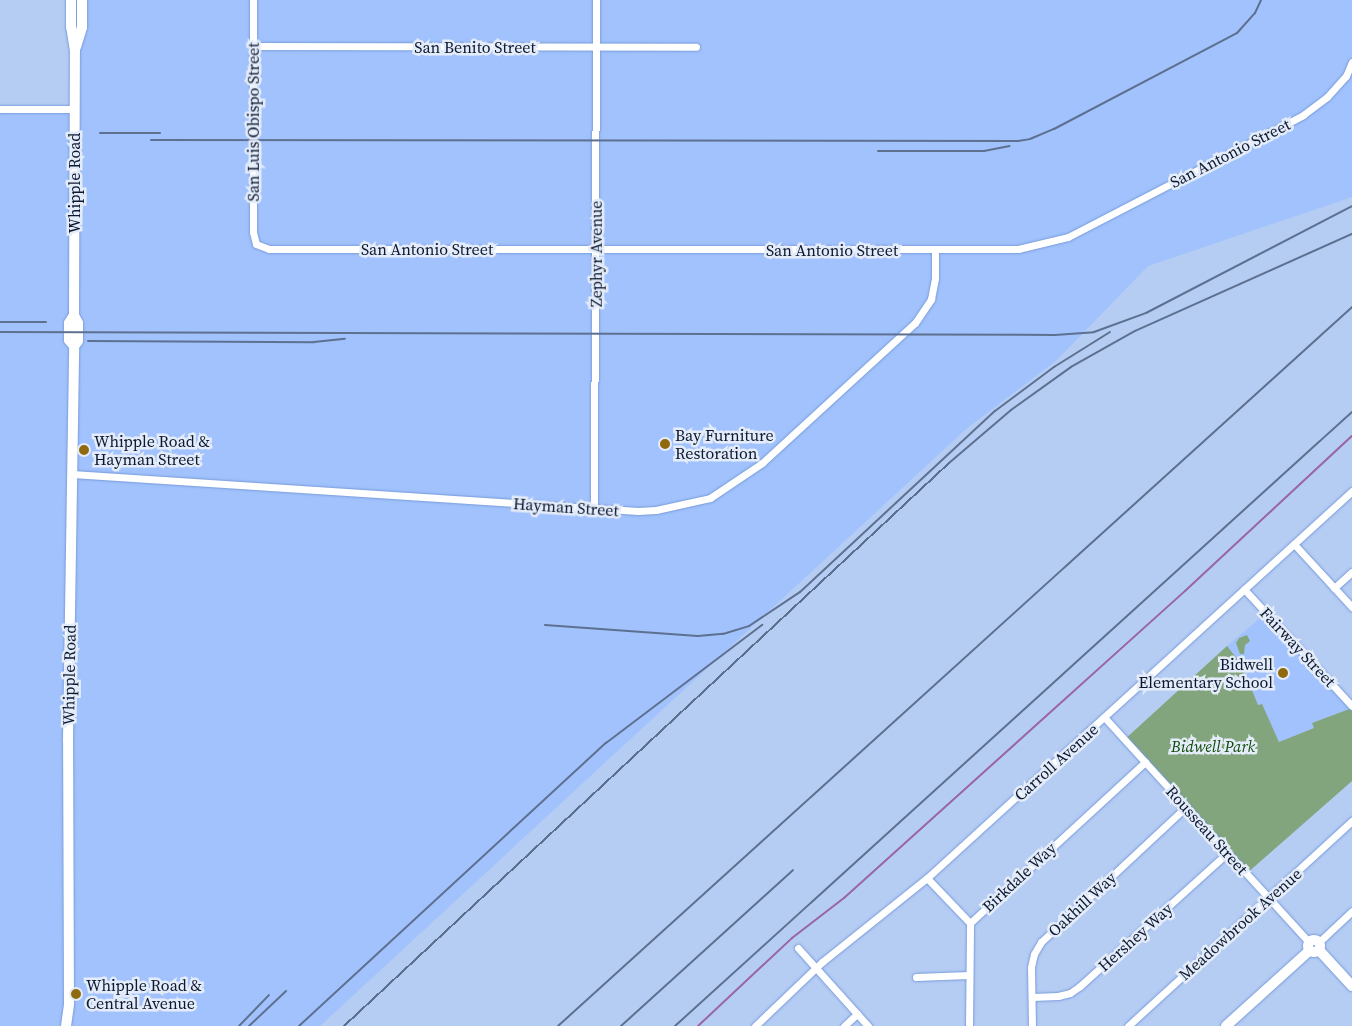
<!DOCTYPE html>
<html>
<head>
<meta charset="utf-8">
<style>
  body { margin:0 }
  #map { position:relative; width:1352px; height:1026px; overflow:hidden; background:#b5ccf3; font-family:"Source Serif 4",serif }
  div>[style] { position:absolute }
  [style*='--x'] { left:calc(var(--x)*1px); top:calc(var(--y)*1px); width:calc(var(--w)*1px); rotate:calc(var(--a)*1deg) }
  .built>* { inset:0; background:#a1c2fc }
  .green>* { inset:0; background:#82a57d }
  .stream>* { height:2px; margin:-1px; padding:0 1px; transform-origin:1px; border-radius:1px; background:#9965a2 }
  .roads { filter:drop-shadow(0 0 1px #779bda) drop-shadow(0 0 1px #779bda) }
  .street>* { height:7px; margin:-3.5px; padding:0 3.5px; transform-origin:3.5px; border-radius:3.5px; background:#fff }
  .secondary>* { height:10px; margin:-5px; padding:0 5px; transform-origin:5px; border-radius:5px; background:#fff }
  .secondary>.ring { margin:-5px; padding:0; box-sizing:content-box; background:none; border:10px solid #fff; border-radius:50% }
  .rail>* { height:2px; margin:-1px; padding:0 1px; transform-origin:1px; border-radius:1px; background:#5e7090 }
  .dots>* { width:14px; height:14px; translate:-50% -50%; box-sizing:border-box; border:2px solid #e4ecf9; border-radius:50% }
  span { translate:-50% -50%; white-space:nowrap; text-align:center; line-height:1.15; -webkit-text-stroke:5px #e4ecf9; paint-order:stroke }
  .street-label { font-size:16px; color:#0b1830 }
  .poi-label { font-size:16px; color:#0b1830 }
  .left { translate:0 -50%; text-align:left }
  .right { translate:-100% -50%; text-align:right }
  .park-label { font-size:16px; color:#124c0b; font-style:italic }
</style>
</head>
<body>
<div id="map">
  <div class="built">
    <div style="clip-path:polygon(82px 0,1352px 0,1352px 197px,1148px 266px,1057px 360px,966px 429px,320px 1026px,0 1026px,0 109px,74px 109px)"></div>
    <div style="clip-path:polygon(1266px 613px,1352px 708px,1312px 723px,1314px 728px,1279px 742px,1261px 704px,1258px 705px,1242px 665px,1227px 646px)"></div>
  </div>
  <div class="green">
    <div style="clip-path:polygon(1247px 635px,1250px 641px,1245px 645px,1244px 654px,1240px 654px,1236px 643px,1239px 638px)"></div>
    <div style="clip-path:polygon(1227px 646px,1242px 665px,1258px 705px,1262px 704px,1279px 742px,1314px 728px,1312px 723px,1352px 708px,1352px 781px,1246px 874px,1124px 740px)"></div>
  </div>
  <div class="stream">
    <div style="--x:698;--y:1026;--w:129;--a:-43.1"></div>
    <div style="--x:792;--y:938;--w:66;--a:-37.6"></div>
    <div style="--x:844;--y:898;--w:459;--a:-42"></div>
    <div style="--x:1185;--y:591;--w:228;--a:-42.9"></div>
  </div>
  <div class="roads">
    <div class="street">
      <div style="--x:253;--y:0;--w:232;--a:90"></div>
      <div style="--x:253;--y:232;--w:12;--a:76"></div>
      <div style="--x:256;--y:244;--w:14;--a:21"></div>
      <div style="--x:269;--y:249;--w:749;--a:0"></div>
      <div style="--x:1018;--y:249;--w:51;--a:-13.5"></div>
      <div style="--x:1068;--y:237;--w:265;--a:-27.4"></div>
      <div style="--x:1303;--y:115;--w:30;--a:-37"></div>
      <div style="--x:1327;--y:97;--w:28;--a:-48"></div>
      <div style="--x:1346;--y:76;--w:15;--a:-67"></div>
      <div style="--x:253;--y:46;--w:443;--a:0.1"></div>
      <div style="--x:0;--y:109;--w:74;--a:0"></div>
      <div style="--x:72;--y:474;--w:567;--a:3.74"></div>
      <div style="--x:638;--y:511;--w:18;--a:-3"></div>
      <div style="--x:656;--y:510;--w:55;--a:-12.5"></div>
      <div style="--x:710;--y:498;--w:63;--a:-33.9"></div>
      <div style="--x:762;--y:463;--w:207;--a:-42.5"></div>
      <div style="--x:915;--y:323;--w:29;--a:-56"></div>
      <div style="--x:931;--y:299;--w:21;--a:-79"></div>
      <div style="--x:935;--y:278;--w:28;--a:-90"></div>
      <div style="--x:594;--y:509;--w:509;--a:-89.77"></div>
      <div style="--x:1294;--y:544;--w:86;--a:47.4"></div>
      <div style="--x:1334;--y:588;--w:24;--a:-42"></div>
      <div style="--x:1244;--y:589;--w:159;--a:47.3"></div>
      <div style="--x:1105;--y:718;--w:303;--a:47.7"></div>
      <div style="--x:927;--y:878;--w:62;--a:46.3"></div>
      <div style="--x:1319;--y:942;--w:45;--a:-43.2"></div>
      <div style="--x:798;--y:948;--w:105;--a:48.1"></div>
      <div style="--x:916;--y:977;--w:53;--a:-2.2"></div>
      <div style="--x:1032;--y:997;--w:26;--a:-2"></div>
      <div style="--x:1058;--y:996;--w:12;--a:-14"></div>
      <div style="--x:1070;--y:993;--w:12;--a:-35"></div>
      <div style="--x:1080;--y:986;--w:198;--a:-42.1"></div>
      <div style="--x:755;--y:1026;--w:93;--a:-43.7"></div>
      <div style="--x:822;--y:962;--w:134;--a:-38.7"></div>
      <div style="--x:927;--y:878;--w:575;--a:-42.32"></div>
      <div style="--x:844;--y:1026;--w:18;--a:-43"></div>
      <div style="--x:969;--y:1026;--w:103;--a:-89.4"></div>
      <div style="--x:970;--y:923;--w:238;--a:-42.6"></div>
      <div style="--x:1032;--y:1026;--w:59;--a:-91"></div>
      <div style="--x:1031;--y:967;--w:13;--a:-77"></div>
      <div style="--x:1034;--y:954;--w:14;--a:-60"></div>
      <div style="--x:1041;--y:942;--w:198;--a:-43"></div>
      <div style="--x:1128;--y:1026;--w:304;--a:-42.5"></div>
    </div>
    <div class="secondary">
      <div style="--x:76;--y:47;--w:21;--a:-73"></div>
      <div style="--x:82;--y:27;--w:27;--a:-90"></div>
      <div style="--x:74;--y:346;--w:6;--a:-51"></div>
      <div style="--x:78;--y:341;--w:18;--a:-90"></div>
      <div style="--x:78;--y:323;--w:9;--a:-117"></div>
      <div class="ring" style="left:1308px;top:940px;width:2px;height:2px"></div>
      <div style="--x:1319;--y:950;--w:49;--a:47.5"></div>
      <div style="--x:66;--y:1026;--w:22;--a:-82"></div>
      <div style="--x:69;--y:1004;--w:264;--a:-90.2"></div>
      <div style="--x:68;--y:740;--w:394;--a:-89.1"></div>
      <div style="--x:74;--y:346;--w:8;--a:-130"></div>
      <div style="--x:69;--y:340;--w:17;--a:-90"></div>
      <div style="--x:69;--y:323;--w:9;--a:-58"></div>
      <div style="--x:74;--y:315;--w:264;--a:-89.8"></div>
      <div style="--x:75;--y:51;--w:24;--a:-99"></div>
      <div style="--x:71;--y:27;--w:27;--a:-90"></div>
      <div style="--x:1226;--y:1026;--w:112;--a:-42.1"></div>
    </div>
  </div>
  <div class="rail">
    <div style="--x:100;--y:133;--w:60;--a:0"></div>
    <div style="--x:151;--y:140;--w:867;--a:0.07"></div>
    <div style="--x:1018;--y:141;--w:12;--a:-9"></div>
    <div style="--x:1030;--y:139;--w:26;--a:-23"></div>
    <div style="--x:1054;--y:129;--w:207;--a:-27.7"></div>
    <div style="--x:1237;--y:33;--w:27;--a:-48"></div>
    <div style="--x:1255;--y:13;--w:14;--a:-65"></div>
    <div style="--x:878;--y:151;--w:106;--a:0"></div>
    <div style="--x:984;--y:151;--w:26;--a:-11"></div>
    <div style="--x:0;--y:322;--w:46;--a:0"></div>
    <div style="--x:0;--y:332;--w:1055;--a:0.16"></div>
    <div style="--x:1055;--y:335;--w:39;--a:-4"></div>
    <div style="--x:1094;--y:332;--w:55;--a:-20.1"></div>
    <div style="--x:1146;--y:313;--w:232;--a:-27.4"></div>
    <div style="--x:88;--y:341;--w:226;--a:0.3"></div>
    <div style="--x:314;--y:342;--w:31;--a:-6"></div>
    <div style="--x:545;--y:625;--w:153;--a:4.1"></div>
    <div style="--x:698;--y:636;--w:25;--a:-5"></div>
    <div style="--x:723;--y:634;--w:27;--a:-17"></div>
    <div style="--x:749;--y:626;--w:61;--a:-33.7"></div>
    <div style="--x:800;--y:592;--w:266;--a:-42.9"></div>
    <div style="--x:995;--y:411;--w:74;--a:-36.7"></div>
    <div style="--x:1054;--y:367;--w:66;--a:-32"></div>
    <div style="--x:239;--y:1026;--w:43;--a:-45.9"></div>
    <div style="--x:249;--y:1026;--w:51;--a:-43.4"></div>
    <div style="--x:299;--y:1026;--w:418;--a:-42.7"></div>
    <div style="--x:606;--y:743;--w:196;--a:-37.1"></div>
    <div style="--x:344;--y:1026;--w:826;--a:-42.94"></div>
    <div style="--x:949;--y:463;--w:82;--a:-40.5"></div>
    <div style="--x:1011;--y:410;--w:74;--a:-35.6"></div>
    <div style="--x:1071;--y:367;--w:73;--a:-29.4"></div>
    <div style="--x:1135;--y:331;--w:238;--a:-24.1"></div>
    <div style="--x:558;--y:1026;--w:1071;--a:-42.16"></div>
    <div style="--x:621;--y:1026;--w:232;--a:-42.2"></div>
    <div style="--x:675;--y:1026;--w:914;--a:-42.21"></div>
  </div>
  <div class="dots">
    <div style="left:665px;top:444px;background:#90690f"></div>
    <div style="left:84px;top:450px;background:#90690f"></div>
    <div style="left:1283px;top:673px;background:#90690f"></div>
    <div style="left:76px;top:994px;background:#90690f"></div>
  </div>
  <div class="street-label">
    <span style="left:475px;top:47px">San Benito Street</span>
    <span style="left:253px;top:122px;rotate:-90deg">San Luis Obispo Street</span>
    <span style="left:1230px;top:153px;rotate:-27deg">San Antonio Street</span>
    <span style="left:74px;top:183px;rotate:-90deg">Whipple Road</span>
    <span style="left:427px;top:249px">San Antonio Street</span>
    <span style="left:832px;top:250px">San Antonio Street</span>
    <span style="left:596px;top:254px;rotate:-90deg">Zephyr Avenue</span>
    <span style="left:566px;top:507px;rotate:4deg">Hayman Street</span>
    <span style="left:1298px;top:647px;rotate:47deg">Fairway Street</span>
    <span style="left:69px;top:675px;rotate:-89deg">Whipple Road</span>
    <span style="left:1056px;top:762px;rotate:-42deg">Carroll Avenue</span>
    <span style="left:1207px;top:830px;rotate:48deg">Rousseau Street</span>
    <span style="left:1019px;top:877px;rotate:-43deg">Birkdale Way</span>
    <span style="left:1082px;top:904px;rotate:-43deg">Oakhill Way</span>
    <span style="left:1240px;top:924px;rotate:-42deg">Meadowbrook Avenue</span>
    <span style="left:1135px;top:937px;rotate:-42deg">Hershey Way</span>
  </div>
  <div class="poi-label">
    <span class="left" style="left:675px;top:444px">Bay Furniture<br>Restoration</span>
    <span class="left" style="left:94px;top:450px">Whipple Road &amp;<br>Hayman Street</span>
    <span class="right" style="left:1273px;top:673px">Bidwell<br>Elementary School</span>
    <span class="left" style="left:86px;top:994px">Whipple Road &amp;<br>Central Avenue</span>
  </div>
  <div class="park-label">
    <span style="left:1213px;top:746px">Bidwell Park</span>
  </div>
</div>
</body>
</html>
